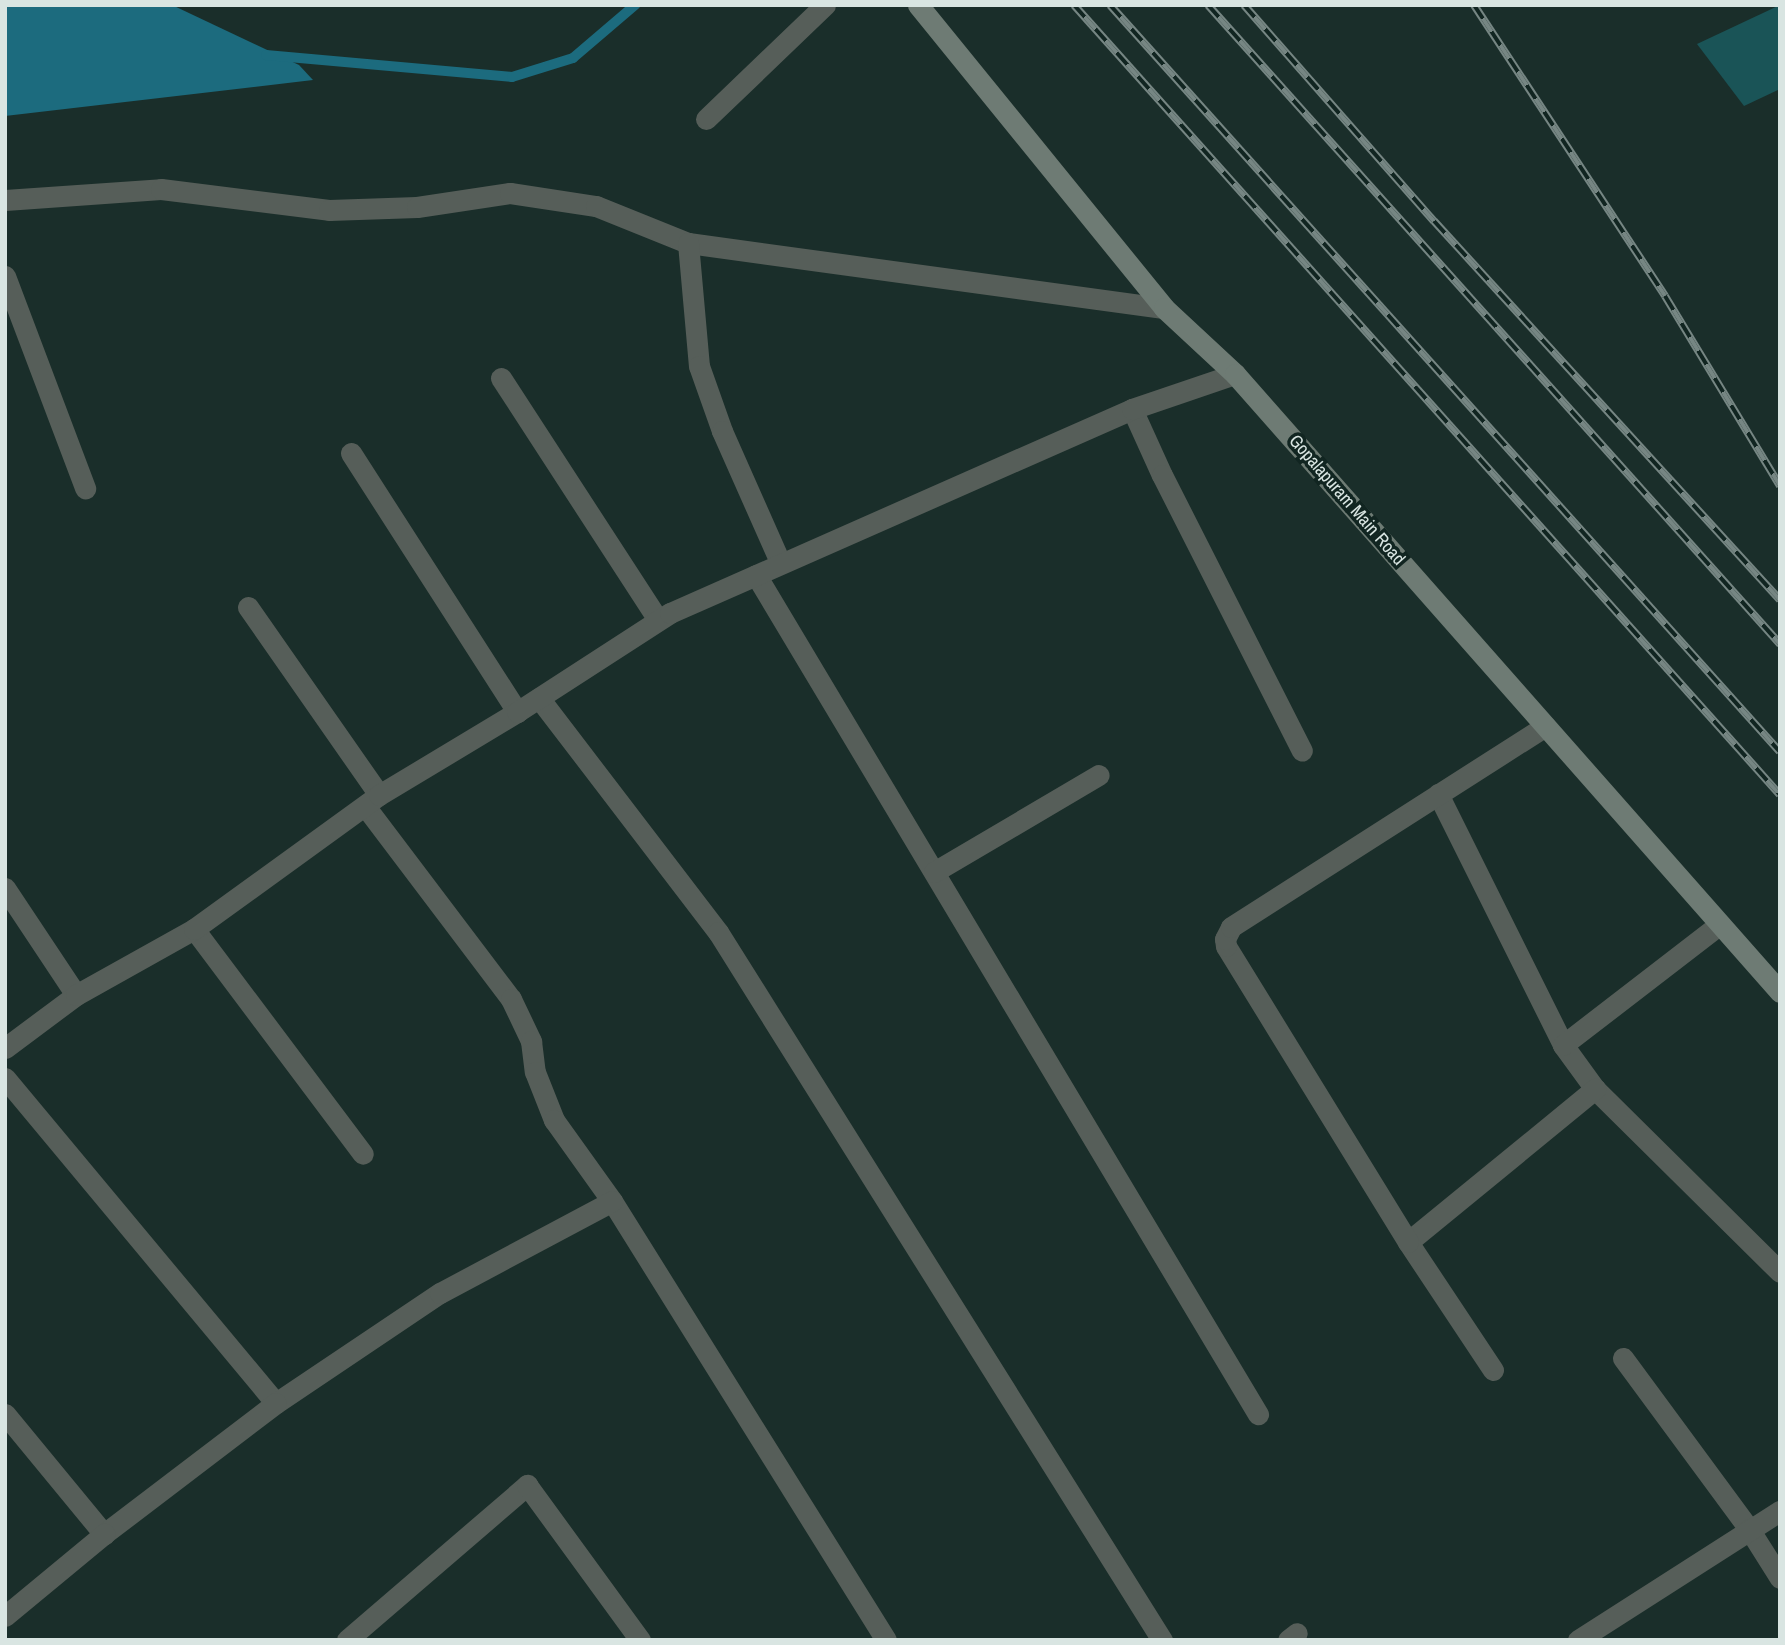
<!DOCTYPE html>
<html>
<head>
<meta charset="utf-8">
<style>
  body { margin:0 }
  #map { position:relative; width:1785px; height:1645px; overflow:hidden; background:#1a2e2a; font-family:"Archivo Narrow",sans-serif }
  div>[style] { position:absolute }
  [style*='--x'] { left:calc(var(--x)*1px); top:calc(var(--y)*1px); width:calc(var(--w)*1px); rotate:calc(var(--a)*1deg) }
  .water>* { inset:0; background:#1c6b7e }
  .stream>* { height:10px; margin:-5px; padding:0 5px; transform-origin:5px; border-radius:5px; background:#1c6b7e }
  .building>* { inset:0; background:#1a5457 }
  .street>* { height:21px; margin:-10.5px; padding:0 10.5px; transform-origin:10.5px; border-radius:10.5px; background:#565e59 }
  .secondary>* { height:21px; margin:-10.5px; padding:0 10.5px; transform-origin:10.5px; border-radius:10.5px; background:#6e7b74 }
  .rail>* { height:8px; margin-top:-4px; transform-origin:0; background:repeating-linear-gradient(90deg,#112521 0 16px,#768683 0 32px); box-sizing:border-box; border-block:2px solid #768683 }
  span { translate:-50% -50%; white-space:nowrap; text-align:center; line-height:1.15; -webkit-text-stroke:7px #112521; paint-order:stroke }
  .street-label { font-size:18px; color:#d9e5e2 }
  .frame { position:absolute; inset:0; border:7px solid #d9e5e2; pointer-events:none }
</style>
</head>
<body>
<div id="map">
  <div class="water">
    <div style="clip-path:polygon(5px 5px,172px 5px,299px 65px,313px 80px,5px 116px)"></div>
  </div>
  <div class="stream">
    <div style="--x:266;--y:55;--w:247;--a:5.1"></div>
    <div style="--x:512;--y:77;--w:64;--a:-17.3"></div>
    <div style="--x:573;--y:58;--w:82;--a:-40.5"></div>
  </div>
  <div class="building">
    <div style="clip-path:polygon(1780px 5px,1780px 89px,1744px 106px,1697px 44px)"></div>
  </div>
  <div class="street">
    <div style="--x:706;--y:119;--w:165;--a:-43.8"></div>
    <div style="--x:5;--y:200;--w:156;--a:-4"></div>
    <div style="--x:161;--y:189;--w:169;--a:7.1"></div>
    <div style="--x:329;--y:210;--w:88;--a:-2"></div>
    <div style="--x:417;--y:207;--w:94;--a:-8.6"></div>
    <div style="--x:510;--y:193;--w:87;--a:8.6"></div>
    <div style="--x:596;--y:206;--w:99;--a:21.9"></div>
    <div style="--x:688;--y:243;--w:480;--a:7.8"></div>
    <div style="--x:688;--y:243;--w:123;--a:84.9"></div>
    <div style="--x:699;--y:366;--w:69;--a:70.5"></div>
    <div style="--x:722;--y:431;--w:143;--a:66.1"></div>
    <div style="--x:5;--y:276;--w:227;--a:69.3"></div>
    <div style="--x:501;--y:378;--w:288;--a:57"></div>
    <div style="--x:1132;--y:409;--w:72;--a:65.6"></div>
    <div style="--x:1162;--y:475;--w:309;--a:63.1"></div>
    <div style="--x:351;--y:453;--w:308;--a:57.3"></div>
    <div style="--x:756;--y:575;--w:978;--a:59.11"></div>
    <div style="--x:248;--y:607;--w:229;--a:55.1"></div>
    <div style="--x:539;--y:698;--w:295;--a:52.6"></div>
    <div style="--x:718;--y:932;--w:836;--a:57.91"></div>
    <div style="--x:1438;--y:794;--w:280;--a:63.5"></div>
    <div style="--x:1563;--y:1045;--w:54;--a:54"></div>
    <div style="--x:1595;--y:1089;--w:260;--a:44.7"></div>
    <div style="--x:365;--y:806;--w:242;--a:52.9"></div>
    <div style="--x:511;--y:999;--w:47;--a:64.5"></div>
    <div style="--x:531;--y:1041;--w:31;--a:83"></div>
    <div style="--x:535;--y:1072;--w:52;--a:68.4"></div>
    <div style="--x:554;--y:1120;--w:100;--a:54.4"></div>
    <div style="--x:612;--y:1201;--w:517;--a:58.03"></div>
    <div style="--x:934;--y:872;--w:191;--a:-30.5"></div>
    <div style="--x:5;--y:888;--w:128;--a:56.4"></div>
    <div style="--x:194;--y:929;--w:281;--a:53.1"></div>
    <div style="--x:1563;--y:1045;--w:198;--a:-37.6"></div>
    <div style="--x:5;--y:1048;--w:89;--a:-36.7"></div>
    <div style="--x:76;--y:995;--w:135;--a:-29.2"></div>
    <div style="--x:194;--y:929;--w:228;--a:-35.9"></div>
    <div style="--x:379;--y:795;--w:161;--a:-31"></div>
    <div style="--x:517;--y:712;--w:182;--a:-32.9"></div>
    <div style="--x:670;--y:613;--w:505;--a:-23.82"></div>
    <div style="--x:1132;--y:409;--w:109;--a:-18.8"></div>
    <div style="--x:5;--y:1078;--w:423;--a:50.2"></div>
    <div style="--x:276;--y:1403;--w:197;--a:-33.9"></div>
    <div style="--x:440;--y:1293;--w:195;--a:-28.1"></div>
    <div style="--x:1408;--y:1242;--w:242;--a:-39.3"></div>
    <div style="--x:1623;--y:1358;--w:212;--a:53.6"></div>
    <div style="--x:1749;--y:1529;--w:58;--a:57.7"></div>
    <div style="--x:1493;--y:1370;--w:154;--a:-123.6"></div>
    <div style="--x:1408;--y:1242;--w:347;--a:-121.6"></div>
    <div style="--x:1226;--y:946;--w:7;--a:-98"></div>
    <div style="--x:1225;--y:939;--w:13;--a:-63"></div>
    <div style="--x:1231;--y:927;--w:373;--a:-32.6"></div>
    <div style="--x:5;--y:1414;--w:156;--a:50.5"></div>
    <div style="--x:104;--y:1534;--w:216;--a:-37.3"></div>
    <div style="--x:5;--y:1616;--w:129;--a:-39.6"></div>
    <div style="--x:347;--y:1640;--w:238;--a:-40.7"></div>
    <div style="--x:527;--y:1485;--w:192;--a:53.9"></div>
    <div style="--x:1288;--y:1640;--w:11;--a:-38"></div>
    <div style="--x:1578;--y:1640;--w:240;--a:-32.6"></div>
  </div>
  <div class="secondary">
    <div style="--x:918;--y:5;--w:390;--a:50.9"></div>
    <div style="--x:1164;--y:308;--w:97;--a:42.9"></div>
    <div style="--x:1235;--y:374;--w:824;--a:48.59"></div>
  </div>
  <div class="rail">
    <div style="--x:1074;--y:5;--w:1059;--a:48.21"></div>
    <div style="--x:1110;--y:5;--w:1003;--a:48.11"></div>
    <div style="--x:1208;--y:5;--w:858;--a:48.17"></div>
    <div style="--x:1244;--y:5;--w:288;--a:48.7"></div>
    <div style="--x:1434;--y:221;--w:513;--a:47.61"></div>
    <div style="--x:1474;--y:5;--w:348;--a:56.7"></div>
    <div style="--x:1665;--y:296;--w:222;--a:58.8"></div>
  </div>
  <div class="street-label">
    <span style="left:1347px;top:500px;rotate:49deg">Gopalapuram Main Road</span>
  </div>
  <div class="frame"></div>
</div>
</body>
</html>
